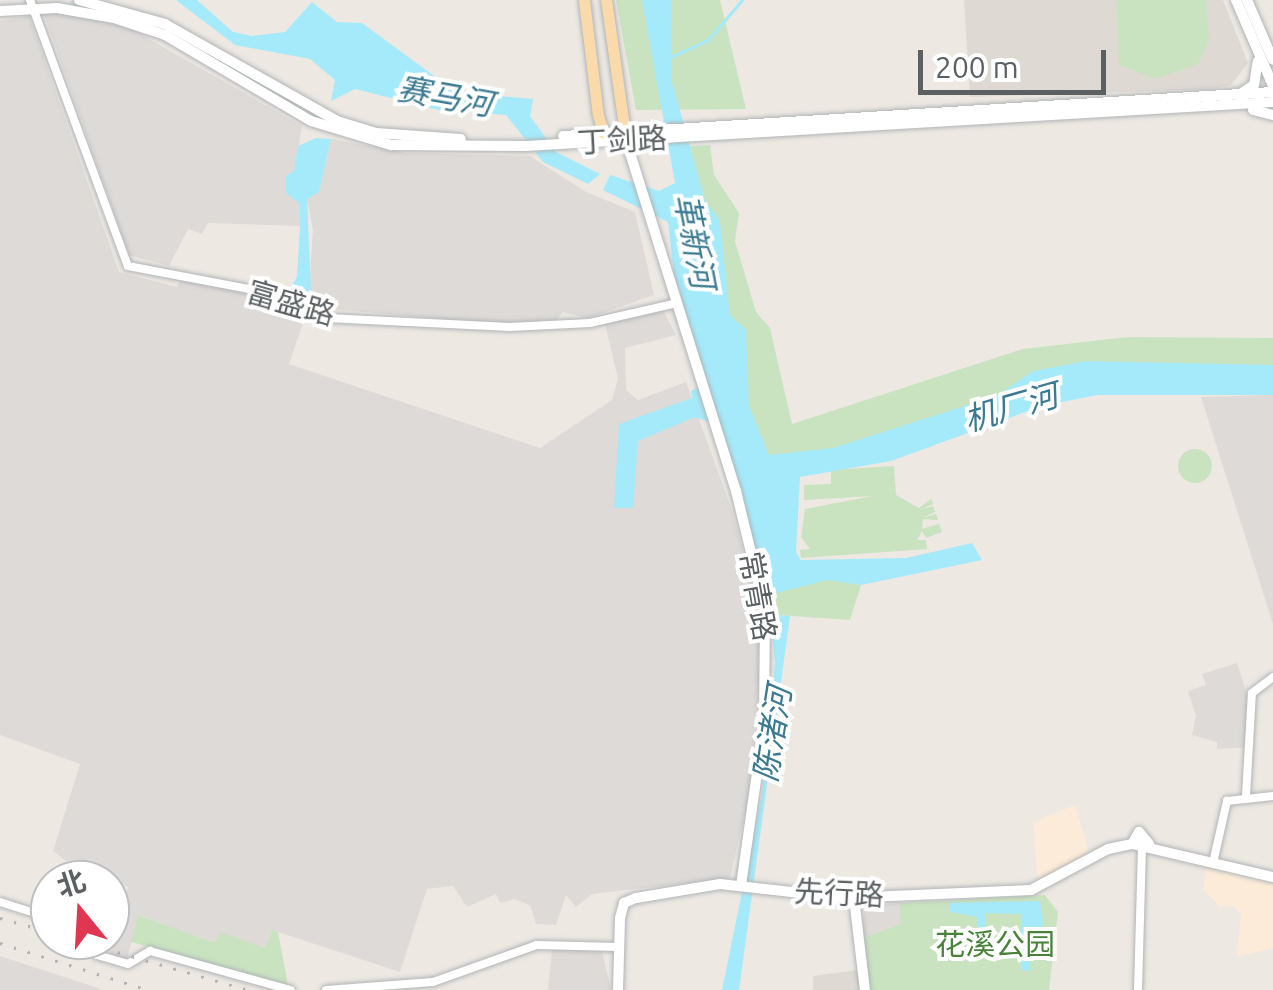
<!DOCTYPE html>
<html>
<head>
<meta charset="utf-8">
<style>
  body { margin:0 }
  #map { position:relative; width:1273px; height:990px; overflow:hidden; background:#ede8e2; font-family:Ubuntu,"Noto Sans SC",sans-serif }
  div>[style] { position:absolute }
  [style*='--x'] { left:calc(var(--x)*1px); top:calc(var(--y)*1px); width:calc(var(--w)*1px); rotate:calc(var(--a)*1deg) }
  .commercial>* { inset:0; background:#fcebd8 }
  .industrial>* { inset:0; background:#dedad7 }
  .education>* { inset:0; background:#dfd9d4 }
  .green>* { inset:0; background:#c9e3c0 }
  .round { border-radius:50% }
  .water>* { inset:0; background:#a5eafa }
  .stream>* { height:2.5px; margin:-1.25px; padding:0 1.25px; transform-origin:1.25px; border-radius:1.25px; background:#a5eafa }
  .roads { filter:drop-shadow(0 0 2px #b0b5b7) drop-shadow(0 0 2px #b0b5b7) }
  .street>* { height:8px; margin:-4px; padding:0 4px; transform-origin:4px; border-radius:4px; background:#fff }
  .secondary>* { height:10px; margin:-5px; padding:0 5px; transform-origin:5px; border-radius:5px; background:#fff }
  .primary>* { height:11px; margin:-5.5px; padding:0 5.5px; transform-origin:5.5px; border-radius:5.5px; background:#fad9aa }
  .rail>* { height:2.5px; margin-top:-1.25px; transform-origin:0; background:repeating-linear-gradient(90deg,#b1b2b2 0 2.5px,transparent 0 14.5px) }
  span { translate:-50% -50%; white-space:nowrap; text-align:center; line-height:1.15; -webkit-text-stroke:8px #fff; paint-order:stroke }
  .street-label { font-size:30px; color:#5b6062 }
  .park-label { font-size:30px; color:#488339 }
  .water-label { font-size:32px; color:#3b7a91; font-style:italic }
  .north { position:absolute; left:30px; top:860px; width:100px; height:100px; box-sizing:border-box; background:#fff; border:2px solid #bdbfc0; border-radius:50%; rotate:342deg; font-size:28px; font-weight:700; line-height:40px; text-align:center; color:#5b6062 }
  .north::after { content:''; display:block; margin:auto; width:35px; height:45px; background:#df3652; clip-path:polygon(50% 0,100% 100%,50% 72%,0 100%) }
  .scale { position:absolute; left:918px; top:50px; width:188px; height:45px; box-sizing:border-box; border:5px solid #5b6062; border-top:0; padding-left:12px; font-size:30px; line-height:35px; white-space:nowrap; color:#5b6062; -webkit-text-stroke:8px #fff; paint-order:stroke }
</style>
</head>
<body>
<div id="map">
  <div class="commercial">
    <div style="clip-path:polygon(1075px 805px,1089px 851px,1038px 884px,1033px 822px)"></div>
    <div style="clip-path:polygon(1206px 866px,1273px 882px,1273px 948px,1237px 957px,1241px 913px,1232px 906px,1221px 908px,1203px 890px)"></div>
  </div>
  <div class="industrial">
    <div style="clip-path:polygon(49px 11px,128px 27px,302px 126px,291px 193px,299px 203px,300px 226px,208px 223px,202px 234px,188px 229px,169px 266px,129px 255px,44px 14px)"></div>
    <div style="clip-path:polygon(29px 16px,119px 272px,177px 287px,181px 279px,269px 295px,280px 307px,306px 314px,289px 364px,540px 448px,612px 400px,618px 379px,605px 324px,663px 310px,676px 335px,625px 348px,626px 390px,638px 400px,686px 382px,733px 514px,763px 627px,749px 795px,730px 878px,592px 894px,576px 907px,566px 895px,556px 925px,536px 924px,530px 905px,514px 899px,500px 903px,496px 894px,467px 907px,453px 886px,427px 889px,400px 972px,272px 930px,265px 948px,221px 933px,216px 944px,139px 915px,126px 962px,109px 956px,128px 887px,78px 870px,53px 851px,80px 764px,0 735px,0 21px)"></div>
    <div style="clip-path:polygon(331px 139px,406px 153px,530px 156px,586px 192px,635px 212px,654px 295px,588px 318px,562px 312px,557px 320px,492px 323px,308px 307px,313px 230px,307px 199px,319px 192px)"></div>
    <div style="clip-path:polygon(1273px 395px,1273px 624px,1201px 397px)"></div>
    <div style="clip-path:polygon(1237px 663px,1252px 709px,1250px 747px,1217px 749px,1217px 742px,1192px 735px,1196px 716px,1188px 691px,1206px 685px,1202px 674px)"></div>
    <div style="clip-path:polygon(900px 903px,900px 924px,863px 938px,864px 906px)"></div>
    <div style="clip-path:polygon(552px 950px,602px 951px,611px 990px,548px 990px)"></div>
    <div style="clip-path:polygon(0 956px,98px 988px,99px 990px,0 990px)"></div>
  </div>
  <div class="education">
    <div style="clip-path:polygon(964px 0,1223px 0,1248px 63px,1231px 85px,1213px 89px,970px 97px)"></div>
    <div style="clip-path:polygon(858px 970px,860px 990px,813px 990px,813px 976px)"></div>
  </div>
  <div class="green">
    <div style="clip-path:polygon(616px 0,720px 0,746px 109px,636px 110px)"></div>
    <div style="clip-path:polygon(1116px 0,1206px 0,1209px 41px,1198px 64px,1156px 79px,1119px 65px)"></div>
    <div style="clip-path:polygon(710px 145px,714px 175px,739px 213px,735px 241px,756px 312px,770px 328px,792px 424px,1023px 349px,1128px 337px,1273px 338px,1273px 374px,1111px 372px,764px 467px,678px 147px)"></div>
    <div class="round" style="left:1178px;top:449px;width:34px;height:34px"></div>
    <div style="clip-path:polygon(894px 466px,896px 495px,919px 508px,931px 499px,933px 504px,920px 510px,933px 506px,935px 512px,923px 518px,936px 514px,938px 520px,923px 519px,922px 529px,939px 524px,942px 532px,926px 538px,922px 531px,917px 540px,926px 540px,927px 549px,801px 558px,800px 550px,810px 549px,801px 537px,805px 509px,873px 496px,804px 500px,804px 485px,831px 484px,831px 470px)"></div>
    <div style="clip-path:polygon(827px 579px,861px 585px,850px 620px,778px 615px,775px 591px)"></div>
    <div style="clip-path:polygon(1045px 895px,1058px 912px,1049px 990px,869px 990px,863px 938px,900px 924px,900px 903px)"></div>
    <div style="clip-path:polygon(138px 915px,215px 943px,220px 932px,265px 948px,272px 930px,278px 932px,288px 985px,131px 942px)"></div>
  </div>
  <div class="water">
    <div style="clip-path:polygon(176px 0,197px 0,233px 32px,252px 36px,285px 32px,312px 2px,337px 22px,362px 23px,456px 92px,533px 99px,530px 116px,556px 152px,600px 174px,588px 184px,543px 162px,506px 115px,439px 110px,355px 89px,331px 101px,335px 80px,310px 59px,235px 45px)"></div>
    <div style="clip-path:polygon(642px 0,671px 0,672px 82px,705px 200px,720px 221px,730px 315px,746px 330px,749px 406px,769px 455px,833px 448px,996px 396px,1033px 371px,1086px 361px,1273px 365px,1273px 395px,1097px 395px,1042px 406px,891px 461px,800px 477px,796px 552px,801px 560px,906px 558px,972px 543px,982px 560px,861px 585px,827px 580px,769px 595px,719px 426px,695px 417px,638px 441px,633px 508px,614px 508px,619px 424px,692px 398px,691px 391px,705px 384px,674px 275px,668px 222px,603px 190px,610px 175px,659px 191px,675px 183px)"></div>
    <div style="clip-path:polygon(316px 138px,331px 139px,319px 192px,307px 199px,311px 290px,298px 305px,284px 298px,297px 277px,300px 226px,299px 203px,286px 193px,286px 176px,294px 171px,298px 146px)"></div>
    <div style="clip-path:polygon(769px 602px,778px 615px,790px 616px,739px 990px,722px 990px,762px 794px,775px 663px)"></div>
    <div style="clip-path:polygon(1040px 901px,1043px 924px,1030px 947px,1030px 971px,1021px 970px,1021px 914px,985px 913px,986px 935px,978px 948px,977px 917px,950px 912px,949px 903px)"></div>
  </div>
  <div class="stream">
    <div style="--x:671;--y:57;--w:41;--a:-24.7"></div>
    <div style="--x:708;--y:40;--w:52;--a:-49.6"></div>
  </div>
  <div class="roads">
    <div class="street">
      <div style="--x:30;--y:0;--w:283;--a:69.8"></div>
      <div style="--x:128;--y:266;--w:145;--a:10.8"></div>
      <div style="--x:270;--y:293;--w:62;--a:23.7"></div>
      <div style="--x:327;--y:318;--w:183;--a:2.8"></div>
      <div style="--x:510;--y:327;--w:80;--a:-2.9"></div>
      <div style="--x:590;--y:323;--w:89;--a:-12.9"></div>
      <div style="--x:1246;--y:796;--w:103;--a:-86.7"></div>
      <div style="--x:1252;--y:693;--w:26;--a:-37"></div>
      <div style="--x:1213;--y:863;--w:64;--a:-77.3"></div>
      <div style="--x:1227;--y:801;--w:46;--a:-6.2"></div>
      <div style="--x:0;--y:902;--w:52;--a:17.7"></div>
      <div style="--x:94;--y:940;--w:15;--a:79"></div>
      <div style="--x:97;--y:955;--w:32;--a:16"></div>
      <div style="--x:128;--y:964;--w:26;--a:-31"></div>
      <div style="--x:150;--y:951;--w:146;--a:15.5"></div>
      <div style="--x:326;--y:990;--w:107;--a:-4.3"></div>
      <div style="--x:433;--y:982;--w:110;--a:-19.6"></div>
      <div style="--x:537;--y:945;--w:82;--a:1.4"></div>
      <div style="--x:1138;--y:990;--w:141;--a:-88.4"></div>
    </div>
    <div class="secondary">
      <div style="--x:79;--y:0;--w:89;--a:15.6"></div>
      <div style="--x:165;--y:24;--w:197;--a:29.4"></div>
      <div style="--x:337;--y:121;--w:41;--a:17.1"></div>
      <div style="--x:376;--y:133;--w:85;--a:4"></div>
      <div style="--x:1236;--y:0;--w:94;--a:66.7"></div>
      <div style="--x:1247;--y:0;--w:65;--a:66.6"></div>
      <div style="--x:0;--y:11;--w:57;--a:-3"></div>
      <div style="--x:57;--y:8;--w:58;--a:10"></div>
      <div style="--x:114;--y:18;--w:54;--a:18.4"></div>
      <div style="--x:165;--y:35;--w:169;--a:30.5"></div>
      <div style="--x:311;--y:121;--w:84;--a:16.7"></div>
      <div style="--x:391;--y:145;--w:135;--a:0.4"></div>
      <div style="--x:526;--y:146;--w:748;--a:-3.37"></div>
      <div style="--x:1239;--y:95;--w:18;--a:-34"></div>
      <div style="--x:1254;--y:85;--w:24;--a:-81"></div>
      <div style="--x:1253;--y:110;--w:21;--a:14"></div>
      <div style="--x:563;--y:136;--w:711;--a:-3.55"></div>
      <div style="--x:626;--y:140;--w:368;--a:72.6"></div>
      <div style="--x:736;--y:491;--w:122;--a:76.3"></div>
      <div style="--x:765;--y:610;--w:114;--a:90.5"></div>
      <div style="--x:764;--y:724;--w:163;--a:98.1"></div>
      <div style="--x:1132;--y:844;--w:145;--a:13.2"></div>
      <div style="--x:1132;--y:844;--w:14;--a:-60"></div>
      <div style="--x:1139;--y:832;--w:16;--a:50"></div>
      <div style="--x:854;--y:898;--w:93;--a:83.2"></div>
      <div style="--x:618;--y:990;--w:72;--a:-88.4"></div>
      <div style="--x:620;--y:918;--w:16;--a:-75"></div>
      <div style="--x:624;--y:903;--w:13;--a:-23"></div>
      <div style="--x:636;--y:898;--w:85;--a:-9.5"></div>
      <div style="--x:720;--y:884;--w:126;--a:6.4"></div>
      <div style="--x:845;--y:898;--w:186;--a:-2.5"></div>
      <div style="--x:1031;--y:890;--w:87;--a:-28"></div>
      <div style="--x:1108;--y:849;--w:25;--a:-12"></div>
    </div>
    <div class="primary">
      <div style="--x:584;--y:0;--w:116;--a:83.1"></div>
      <div style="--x:598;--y:115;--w:18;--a:74"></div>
      <div style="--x:603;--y:132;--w:24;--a:19"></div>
      <div style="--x:626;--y:140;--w:141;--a:-98.1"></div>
    </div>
  </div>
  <div class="rail">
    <div style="--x:0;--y:918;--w:52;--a:15.6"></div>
    <div style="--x:76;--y:940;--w:179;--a:16.2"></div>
    <div style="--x:0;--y:943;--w:155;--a:17.6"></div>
  </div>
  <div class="street-label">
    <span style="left:622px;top:140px;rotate:-3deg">丁剑路</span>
    <span style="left:291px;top:303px;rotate:16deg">富盛路</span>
    <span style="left:758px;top:596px;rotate:80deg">常青路</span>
    <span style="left:839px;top:893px;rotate:3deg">先行路</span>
  </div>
  <div class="park-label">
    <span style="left:995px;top:944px">花溪公园</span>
  </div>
  <div class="water-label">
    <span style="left:445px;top:96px;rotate:10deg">赛马河</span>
    <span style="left:695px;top:241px;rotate:79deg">革新河</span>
    <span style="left:1011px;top:407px;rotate:-16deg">机厂河</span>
    <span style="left:772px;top:734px;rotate:-81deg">陈渚河</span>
  </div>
  <div class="north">北</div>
  <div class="scale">200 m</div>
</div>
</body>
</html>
